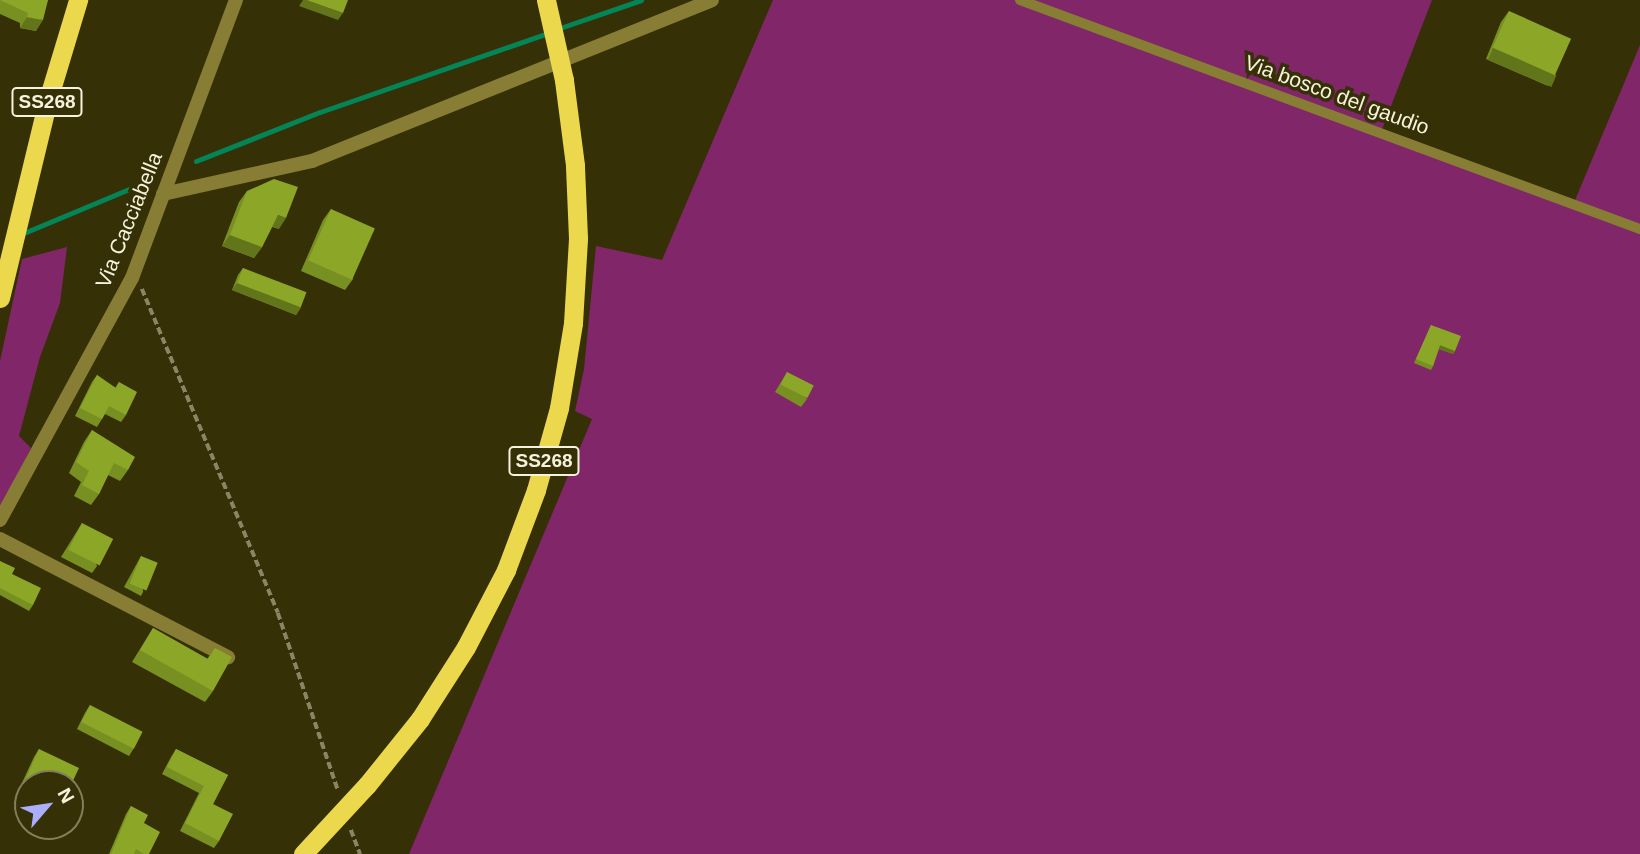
<!DOCTYPE html>
<html>
<head>
<meta charset="utf-8">
<style>
  body { margin:0 }
  #map { position:relative; width:1640px; height:854px; overflow:hidden; background:#363006; font-family:Helvetica,sans-serif }
  div>[style] { position:absolute }
  [style*='--x'] { left:calc(var(--x)*1px); top:calc(var(--y)*1px); width:calc(var(--w)*1px); rotate:calc(var(--a)*1deg) }
  .green>* { inset:0; background:#812668 }
  .stream>* { height:5px; margin:-2.5px; padding:0 2.5px; transform-origin:2.5px; border-radius:2.5px; background:#048558 }
  .path>* { height:3.5px; margin-top:-1.75px; transform-origin:0; background:repeating-linear-gradient(90deg,#8a8665 0 7px,transparent 0 10.5px) }
  .service>* { height:10px; margin:-5px; padding:0 5px; transform-origin:5px; border-radius:5px; background:#877d34 }
  .minor>* { height:14px; margin:-7px; padding:0 7px; transform-origin:7px; border-radius:7px; background:#877d34 }
  .trunk>* { height:19px; margin:-9.5px; padding:0 9.5px; transform-origin:9.5px; border-radius:9.5px; background:#ecd84c }
  .wall>* { inset:0; background:#789022 }
  .shaded-wall>* { inset:0; background:#62751b; transform-origin:0 0 }
  .building>* { inset:0; background:#8ca727; transform-origin:0 0 }
  span { translate:-50% -50%; white-space:nowrap; text-align:center; line-height:1.15; -webkit-text-stroke:7px #363006; paint-order:stroke }
  .shield-label span { padding:2px 5px; background:#363006; border:2px solid; border-radius:5px; -webkit-text-stroke-width:0 }
  .shield-label { font-size:19px; color:#f5f3dd; font-weight:700 }
  .street-label { font-size:21px; color:#f5f3dd }
  .north { position:absolute; left:14px; top:770px; width:70px; height:70px; box-sizing:border-box; background:#363006; border:2px solid #827e5c; border-radius:50%; rotate:61deg; font-size:19px; font-weight:700; line-height:28px; text-align:center; color:#f5f3dd }
  .north::after { content:''; display:block; margin:auto; width:24px; height:32px; background:#abaffb; clip-path:polygon(50% 0,100% 100%,50% 72%,0 100%) }
</style>
</head>
<body>
<div id="map">
  <div class="green">
    <div style="clip-path:polygon(773px 0,1432px 0,1381px 132px,1573px 205px,1640px 45px,1640px 854px,409px 854px,592px 419px,575px 411px,584px 369px,596px 246px,662px 260px)"></div>
    <div style="clip-path:polygon(67px 247px,60px 303px,40px 357px,19px 436px,31px 448px,0 509px,0 361px,22px 259px)"></div>
  </div>
  <div class="stream">
    <div style="--x:557;--y:29;--w:89;--a:-19"></div>
    <div style="--x:196;--y:161;--w:133;--a:-21.6"></div>
    <div style="--x:320;--y:112;--w:241;--a:-19.1"></div>
    <div style="--x:19;--y:235;--w:140;--a:-22.7"></div>
  </div>
  <div class="path">
    <div style="--x:142;--y:289;--w:351;--a:67.2"></div>
    <div style="--x:278;--y:613;--w:187;--a:71.3"></div>
    <div style="--x:351;--y:830;--w:26;--a:69"></div>
  </div>
  <div class="service">
    <div style="--x:1020;--y:0;--w:661;--a:20.27"></div>
  </div>
  <div class="minor">
    <div style="--x:163;--y:194;--w:153;--a:-12.5"></div>
    <div style="--x:312;--y:161;--w:431;--a:-21.9"></div>
    <div style="--x:0;--y:520;--w:276;--a:-61.4"></div>
    <div style="--x:132;--y:278;--w:297;--a:-69.5"></div>
    <div style="--x:0;--y:539;--w:257;--a:27.4"></div>
  </div>
  <div class="trunk">
    <div style="--x:0;--y:298;--w:201;--a:-76.4"></div>
    <div style="--x:47;--y:103;--w:108;--a:-73.2"></div>
    <div style="--x:303;--y:854;--w:94;--a:-47.2"></div>
    <div style="--x:367;--y:785;--w:85;--a:-51.2"></div>
    <div style="--x:420;--y:719;--w:85;--a:-57.4"></div>
    <div style="--x:466;--y:647;--w:87;--a:-62.5"></div>
    <div style="--x:506;--y:570;--w:85;--a:-69.4"></div>
    <div style="--x:536;--y:490;--w:85;--a:-74.3"></div>
    <div style="--x:559;--y:408;--w:86;--a:-80.6"></div>
    <div style="--x:573;--y:323;--w:85;--a:-86.6"></div>
    <div style="--x:578;--y:238;--w:73;--a:-92.4"></div>
    <div style="--x:575;--y:165;--w:86;--a:-97.4"></div>
    <div style="--x:564;--y:80;--w:82;--a:-102.7"></div>
  </div>
  <div class="wall">
    <div style="clip-path:polygon(0 0,48px 0,36px 31px,20px 28px,20px 23px,0 14px)"></div>
    <div style="clip-path:polygon(1509px 11px,1548px 86px,1486px 59px,1501px 22px)"></div>
    <div style="clip-path:polygon(247px 191px,279px 229px,272px 227px,262px 247px,254px 258px,222px 246px,239px 202px)"></div>
    <div style="clip-path:polygon(331px 209px,353px 279px,345px 290px,301px 271px,323px 220px)"></div>
    <div style="clip-path:polygon(243px 268px,301px 307px,296px 315px,232px 290px,238px 275px)"></div>
    <div style="clip-path:polygon(1431px 325px,1455px 351px,1453px 354px,1439px 349px,1433px 366px,1431px 370px,1414px 363px)"></div>
    <div style="clip-path:polygon(787px 372px,807px 399px,801px 407px,775px 392px)"></div>
    <div style="clip-path:polygon(97px 375px,115px 388px,119px 382px,126px 415px,121px 422px,105px 414px,97px 427px,75px 416px,92px 382px)"></div>
    <div style="clip-path:polygon(92px 430px,128px 470px,120px 481px,108px 475px,99px 494px,91px 505px,74px 496px,81px 482px,69px 473px,84px 442px)"></div>
    <div style="clip-path:polygon(82px 523px,97px 566px,92px 573px,61px 557px)"></div>
    <div style="clip-path:polygon(141px 556px,143px 592px,141px 596px,124px 587px)"></div>
    <div style="clip-path:polygon(0 561px,12px 574px,33px 605px,29px 611px,0 595px)"></div>
    <div style="clip-path:polygon(153px 628px,207px 659px,215px 648px,213px 691px,205px 702px,132px 662px)"></div>
    <div style="clip-path:polygon(90px 705px,134px 748px,129px 756px,77px 729px,85px 713px)"></div>
    <div style="clip-path:polygon(39px 749px,70px 784px,28px 784px,28px 789px,21px 785px,34px 757px)"></div>
    <div style="clip-path:polygon(176px 749px,228px 775px,213px 804px,219px 841px,214px 848px,180px 831px,199px 793px,162px 774px,171px 757px)"></div>
    <div style="clip-path:polygon(131px 806px,144px 823px,149px 854px,109px 854px,126px 814px)"></div>
  </div>
  <div class="shaded-wall">
    <div style="clip-path:polygon(303px 0,306px 0,343px 13px,338px 20px,299px 6px)"></div>
    <div style="clip-path:polygon(27px 17px,43px 20px,36px 31px,20px 28px)"></div>
    <div style="left:1493px;top:48px;width:69px;height:13px;rotate:23deg"></div>
    <div style="clip-path:polygon(278px 215px,286px 218px,279px 229px,271px 226px)"></div>
    <div style="clip-path:polygon(230px 235px,262px 247px,254px 258px,222px 246px)"></div>
    <div style="clip-path:polygon(237px 283px,301px 307px,296px 315px,232px 290px)"></div>
    <div style="clip-path:polygon(1440px 345px,1455px 351px,1453px 354px,1438px 349px)"></div>
  </div>
  <div class="building">
    <div style="clip-path:polygon(0 0,48px 0,43px 20px,27px 17px,28px 13px)"></div>
    <div style="clip-path:polygon(306px 0,348px 0,343px 13px)"></div>
    <div style="left:1509px;top:11px;width:68px;height:40px;rotate:24deg"></div>
    <div style="clip-path:polygon(274px 179px,298px 187px,286px 218px,278px 215px,262px 247px,230px 235px,247px 191px)"></div>
    <div style="left:331px;top:209px;width:48px;height:56px;rotate:24deg"></div>
    <div style="left:243px;top:268px;width:68px;height:16px;rotate:21deg"></div>
    <div style="clip-path:polygon(1431px 325px,1461px 336px,1455px 351px,1440px 345px,1433px 366px,1416px 359px)"></div>
    <div style="left:787px;top:372px;width:30px;height:14px;rotate:27deg"></div>
    <div style="clip-path:polygon(97px 375px,116px 388px,119px 382px,137px 392px,126px 415px,109px 406px,102px 419px,80px 408px)"></div>
    <div style="clip-path:polygon(92px 430px,135px 457px,128px 470px,114px 463px,99px 494px,82px 485px,89px 471px,76px 462px)"></div>
    <div style="left:82px;top:523px;width:35px;height:30px;rotate:27deg"></div>
    <div style="left:141px;top:556px;width:18px;height:30px;rotate:22deg"></div>
    <div style="clip-path:polygon(0 561px,15px 568px,12px 574px,41px 588px,33px 605px,0 588px)"></div>
    <div style="clip-path:polygon(153px 628px,208px 659px,215px 648px,232px 657px,213px 691px,140px 650px)"></div>
    <div style="left:90px;top:705px;width:59px;height:19px;rotate:27deg"></div>
    <div style="clip-path:polygon(39px 749px,79px 768px,70px 787px,70px 784px,40px 784px,26px 778px)"></div>
    <div style="clip-path:polygon(176px 749px,228px 775px,213px 804px,233px 814px,219px 841px,185px 823px,204px 786px,167px 767px)"></div>
    <div style="clip-path:polygon(131px 806px,148px 815px,144px 823px,160px 832px,149px 854px,144px 854px,136px 849px,134px 854px,111px 854px)"></div>
  </div>
  <div class="shield-label">
    <span style="left:47px;top:102px">SS268</span>
    <span style="left:544px;top:461px">SS268</span>
  </div>
  <div class="street-label">
    <span style="left:1337px;top:95px;rotate:20deg">Via bosco del gaudio</span>
    <span style="left:129px;top:220px;rotate:-68deg">Via Cacciabella</span>
  </div>
  <div class="north">N</div>
</div>
</body>
</html>
